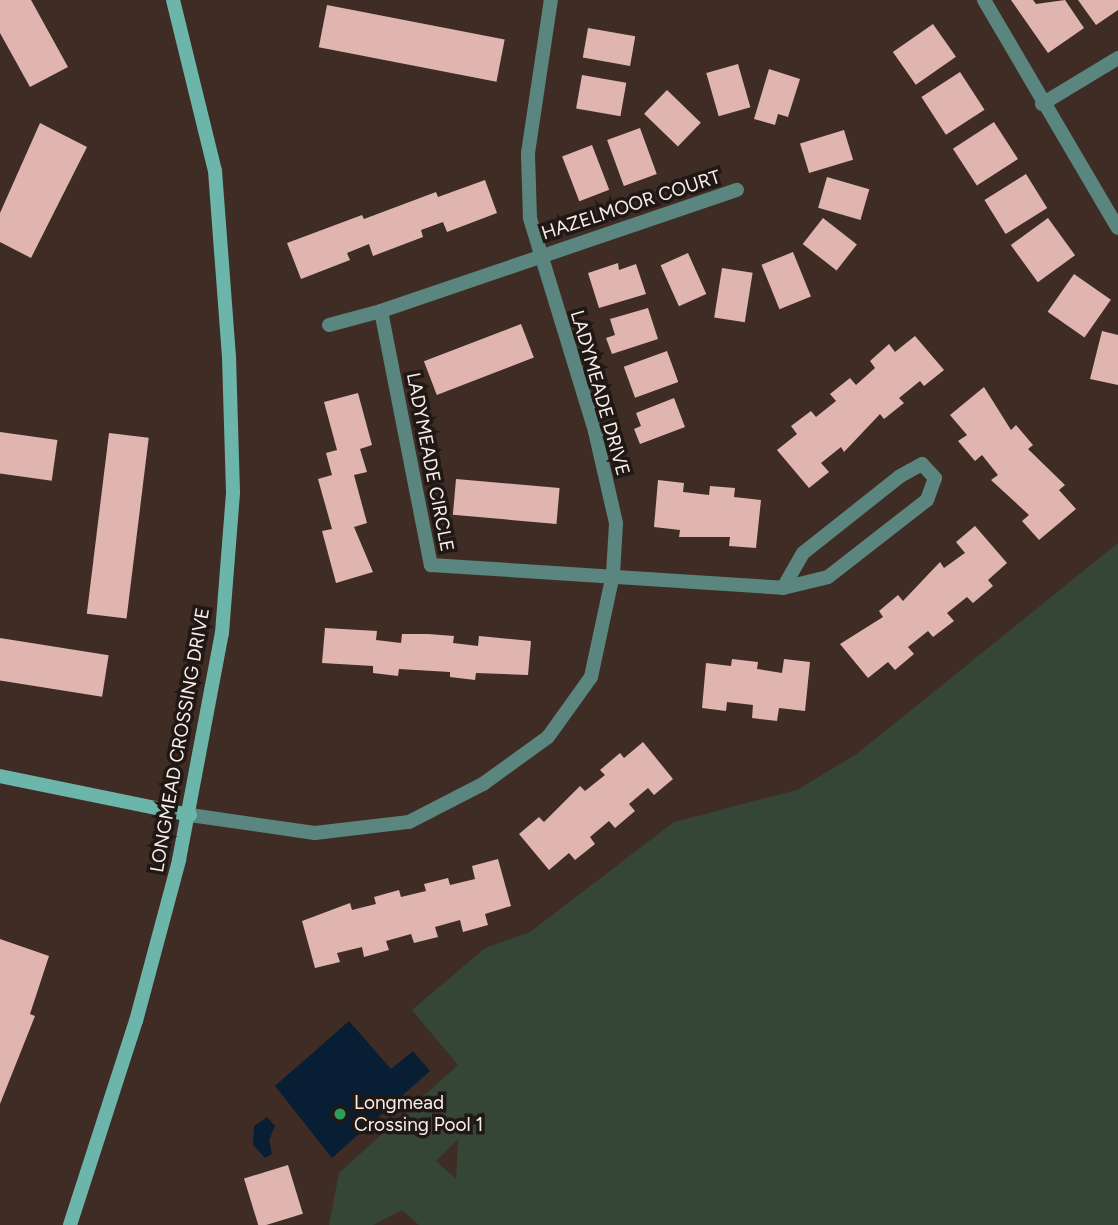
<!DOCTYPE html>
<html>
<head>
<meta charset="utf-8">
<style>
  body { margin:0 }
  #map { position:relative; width:1118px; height:1225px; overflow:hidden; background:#3f2d25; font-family:Figtree,sans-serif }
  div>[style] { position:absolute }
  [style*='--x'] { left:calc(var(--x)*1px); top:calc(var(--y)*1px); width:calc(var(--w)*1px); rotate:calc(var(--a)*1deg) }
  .green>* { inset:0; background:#354536 }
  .water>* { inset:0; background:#071e34 }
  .building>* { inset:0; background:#e0b5b0; transform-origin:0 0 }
  .street>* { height:14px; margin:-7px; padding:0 7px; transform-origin:7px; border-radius:7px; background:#5a867f }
  .secondary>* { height:14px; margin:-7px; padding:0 7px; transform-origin:7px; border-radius:7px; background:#6cb5aa }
  .dots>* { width:19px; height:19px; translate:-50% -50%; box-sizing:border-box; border:4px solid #201814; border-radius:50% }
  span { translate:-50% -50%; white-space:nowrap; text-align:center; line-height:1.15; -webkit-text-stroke:7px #201814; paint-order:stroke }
  .street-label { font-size:19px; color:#faeee8 }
  .poi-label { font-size:19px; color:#faeee8 }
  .left { translate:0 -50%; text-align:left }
</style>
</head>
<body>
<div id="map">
  <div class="green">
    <div style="clip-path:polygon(evenodd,1118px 543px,1118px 1225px,419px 1225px,402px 1210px,373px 1225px,329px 1225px,339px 1173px,458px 1065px,412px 1010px,485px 948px,530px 932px,674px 822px,797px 790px,858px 753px,1118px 543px,457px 1140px,458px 1140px,456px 1179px,436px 1161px,457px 1140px)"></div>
  </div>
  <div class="water">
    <div style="clip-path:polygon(349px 1021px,391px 1069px,413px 1051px,430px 1071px,332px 1158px,275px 1086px)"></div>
    <div style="clip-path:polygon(267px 1117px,275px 1126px,269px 1140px,272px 1154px,265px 1158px,253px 1145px,254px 1126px)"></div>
  </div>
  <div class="building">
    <div style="clip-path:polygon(0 0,31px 0,68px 67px,30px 87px,0 33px)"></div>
    <div style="clip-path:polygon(1011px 0,1033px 0,1036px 4px,1065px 0,1084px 28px,1048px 53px)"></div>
    <div style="clip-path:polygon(1078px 0,1118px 0,1118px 10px,1096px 25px)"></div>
    <div style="left:327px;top:5px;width:181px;height:43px;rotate:11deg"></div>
    <div style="left:933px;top:24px;width:40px;height:49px;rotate:55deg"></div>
    <div style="left:588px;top:28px;width:48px;height:30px;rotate:10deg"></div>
    <div style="left:738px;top:64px;width:45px;height:33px;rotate:74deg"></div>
    <div style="clip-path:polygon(769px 69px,800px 79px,788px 117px,778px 114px,775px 125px,754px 119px)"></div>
    <div style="left:960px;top:72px;width:45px;height:46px;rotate:57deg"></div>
    <div style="left:582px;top:75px;width:45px;height:34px;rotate:10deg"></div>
    <div style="left:667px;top:90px;width:47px;height:33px;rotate:44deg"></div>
    <div style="left:994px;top:122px;width:44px;height:49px;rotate:57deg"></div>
    <div style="clip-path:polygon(40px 123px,87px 147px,31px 258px,0 242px,0 213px)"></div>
    <div style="left:640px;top:128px;width:49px;height:35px;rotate:70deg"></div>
    <div style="left:844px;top:130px;width:31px;height:46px;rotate:73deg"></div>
    <div style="left:592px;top:145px;width:48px;height:32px;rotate:69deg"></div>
    <div style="left:1026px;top:174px;width:40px;height:49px;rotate:58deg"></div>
    <div style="left:827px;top:177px;width:44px;height:32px;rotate:16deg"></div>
    <div style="clip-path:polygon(485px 180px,497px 213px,447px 232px,443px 222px,421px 230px,423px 237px,373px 256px,369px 244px,347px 253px,350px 260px,301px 279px,287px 243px,362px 215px,364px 219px,436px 192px,438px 197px)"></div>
    <div style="left:823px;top:218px;width:43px;height:33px;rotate:38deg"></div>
    <div style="left:1048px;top:218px;width:46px;height:46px;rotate:54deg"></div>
    <div style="left:793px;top:252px;width:48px;height:34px;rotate:68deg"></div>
    <div style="left:688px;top:253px;width:45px;height:30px;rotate:66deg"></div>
    <div style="clip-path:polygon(618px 263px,619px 270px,636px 264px,646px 294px,599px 308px,588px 273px)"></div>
    <div style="left:722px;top:268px;width:31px;height:50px;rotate:9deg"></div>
    <div style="left:1074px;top:274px;width:45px;height:46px;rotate:35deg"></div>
    <div style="clip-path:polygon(648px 308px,658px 339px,612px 354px,606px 338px,615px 335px,610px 319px)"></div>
    <div style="left:521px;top:324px;width:36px;height:104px;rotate:69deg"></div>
    <div style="clip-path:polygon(1102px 331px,1118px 335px,1118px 385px,1090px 379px)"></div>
    <div style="clip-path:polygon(915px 336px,944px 370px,924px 386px,920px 381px,899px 398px,904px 403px,884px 419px,880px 414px,844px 452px,841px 447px,821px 463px,829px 472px,809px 488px,777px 450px,797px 434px,791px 426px,811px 411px,816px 417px,836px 401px,830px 394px,850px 378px,856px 385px,875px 368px,870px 361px,889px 344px,895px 352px)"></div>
    <div style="left:667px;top:351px;width:33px;height:46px;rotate:70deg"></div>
    <div style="clip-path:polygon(984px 387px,1011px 430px,1016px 425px,1033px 445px,1028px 449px,1065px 485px,1059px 490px,1076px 509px,1039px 540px,1022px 521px,1029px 515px,991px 480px,998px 475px,982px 455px,975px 461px,958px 441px,967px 435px,950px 415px)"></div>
    <div style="clip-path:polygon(358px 393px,372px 445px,360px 449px,367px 472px,354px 475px,367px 523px,354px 527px,373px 572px,336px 583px,322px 531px,332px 529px,318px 479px,332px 475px,326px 453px,337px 450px,324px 402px)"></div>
    <div style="clip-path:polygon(674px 398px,685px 427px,640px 444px,634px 429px,641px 426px,636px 413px)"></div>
    <div style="left:0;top:432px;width:58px;height:41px;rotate:8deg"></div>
    <div style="left:109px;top:433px;width:40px;height:182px;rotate:7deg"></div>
    <div style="left:456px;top:479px;width:104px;height:36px;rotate:5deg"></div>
    <div style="clip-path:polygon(658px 480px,684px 483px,683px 492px,709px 495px,710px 486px,735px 488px,734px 497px,761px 500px,756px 548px,729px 546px,730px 537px,679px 537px,680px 530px,654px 527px)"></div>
    <div style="clip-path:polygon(975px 526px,1007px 563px,988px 580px,993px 586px,973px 603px,967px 597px,947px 613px,954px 621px,933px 637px,928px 631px,908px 647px,914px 654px,895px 670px,888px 662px,868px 678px,840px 644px,883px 617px,879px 611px,898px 595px,903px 601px,940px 562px,944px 568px,962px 555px,965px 553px,956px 542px)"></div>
    <div style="clip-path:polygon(325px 628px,377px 631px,376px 640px,401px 643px,402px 634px,428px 634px,454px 636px,453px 643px,478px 646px,479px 636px,531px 641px,528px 675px,476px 673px,475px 680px,450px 677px,450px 672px,399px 669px,398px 676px,373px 673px,373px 666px,322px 663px)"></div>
    <div style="left:0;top:638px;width:110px;height:42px;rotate:9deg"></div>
    <div style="clip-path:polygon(732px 659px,758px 662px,757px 669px,782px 673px,784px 659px,810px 662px,805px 711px,779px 708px,777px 721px,752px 718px,753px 705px,727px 702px,726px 711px,702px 708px,706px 663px,731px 666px)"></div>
    <div style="clip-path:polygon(643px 742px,673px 779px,654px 795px,648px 788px,629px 804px,635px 811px,615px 828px,609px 821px,590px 837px,595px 844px,575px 860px,569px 853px,549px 870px,519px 834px,539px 817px,544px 822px,580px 786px,585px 791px,605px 775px,600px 770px,620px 753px,624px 758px)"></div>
    <div style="clip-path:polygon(498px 859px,511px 906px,485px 914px,488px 925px,463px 932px,460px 920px,435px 927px,438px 937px,414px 943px,411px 934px,386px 941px,389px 950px,364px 957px,362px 947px,337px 953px,340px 962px,315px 968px,302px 921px,350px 903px,352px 910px,376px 904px,374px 897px,399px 890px,401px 897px,426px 891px,424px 884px,448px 878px,450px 885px,475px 879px,472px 866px)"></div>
    <div style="clip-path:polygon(0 939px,49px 956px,30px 1014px,35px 1016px,0 1104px)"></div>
    <div style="left:288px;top:1165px;width:51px;height:46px;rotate:73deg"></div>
  </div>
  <div class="street">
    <div style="--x:984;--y:0;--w:264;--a:59.6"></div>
    <div style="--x:1042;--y:104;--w:89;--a:-31.2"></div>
    <div style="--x:381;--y:311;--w:259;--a:78.9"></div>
    <div style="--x:431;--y:565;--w:353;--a:3.7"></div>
    <div style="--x:783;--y:588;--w:46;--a:-13.7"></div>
    <div style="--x:828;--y:577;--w:125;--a:-37.9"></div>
    <div style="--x:927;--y:500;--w:23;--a:-70"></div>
    <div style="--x:935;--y:478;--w:19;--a:-133"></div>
    <div style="--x:922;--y:464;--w:26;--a:151"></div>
    <div style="--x:899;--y:477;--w:122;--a:141.6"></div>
    <div style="--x:803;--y:553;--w:40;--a:119.7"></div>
    <div style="--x:329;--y:325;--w:54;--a:-15.1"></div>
    <div style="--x:381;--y:311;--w:376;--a:-18.8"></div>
    <div style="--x:190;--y:815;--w:126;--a:8.2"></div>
    <div style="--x:315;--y:833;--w:95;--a:-6.7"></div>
    <div style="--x:409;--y:822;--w:83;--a:-27.2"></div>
    <div style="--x:483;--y:784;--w:80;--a:-35.9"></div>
    <div style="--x:548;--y:737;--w:74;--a:-54.4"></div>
    <div style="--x:591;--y:677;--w:105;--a:-77.9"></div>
    <div style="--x:613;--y:574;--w:51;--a:-86.6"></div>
    <div style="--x:616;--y:523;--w:94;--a:-102.9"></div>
    <div style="--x:595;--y:431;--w:223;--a:-107"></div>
    <div style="--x:530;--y:218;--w:65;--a:-91.8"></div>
    <div style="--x:528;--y:153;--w:155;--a:-81.5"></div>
  </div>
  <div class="secondary">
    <div style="--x:0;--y:776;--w:194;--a:11.6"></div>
    <div style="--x:70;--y:1225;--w:214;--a:-72.1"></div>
    <div style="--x:136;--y:1021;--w:167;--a:-75"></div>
    <div style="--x:179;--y:860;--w:231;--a:-79.3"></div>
    <div style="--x:222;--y:633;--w:141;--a:-85.5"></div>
    <div style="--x:233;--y:492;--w:135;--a:-91.7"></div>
    <div style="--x:229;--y:357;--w:187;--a:-94.3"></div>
    <div style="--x:215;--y:171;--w:176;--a:-103.8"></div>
  </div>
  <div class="dots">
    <div style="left:340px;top:1114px;background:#2e9e5b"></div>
  </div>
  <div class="street-label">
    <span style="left:631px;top:205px;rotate:-18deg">HAZELMOOR COURT</span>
    <span style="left:600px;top:393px;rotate:74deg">LADYMEADE DRIVE</span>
    <span style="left:430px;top:462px;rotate:79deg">LADYMEADE CIRCLE</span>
    <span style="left:180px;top:740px;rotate:-80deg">LONGMEAD CROSSING DRIVE</span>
  </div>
  <div class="poi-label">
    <span class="left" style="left:354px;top:1114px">Longmead<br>Crossing Pool 1</span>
  </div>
</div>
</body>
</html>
